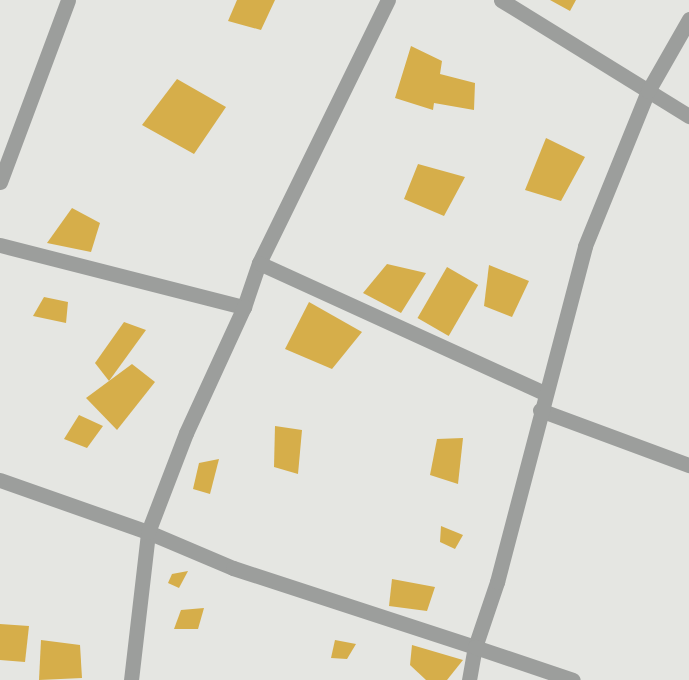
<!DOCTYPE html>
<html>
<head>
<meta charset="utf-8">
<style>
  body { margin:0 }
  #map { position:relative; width:689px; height:680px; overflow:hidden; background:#e5e6e2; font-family:"Archivo Narrow",sans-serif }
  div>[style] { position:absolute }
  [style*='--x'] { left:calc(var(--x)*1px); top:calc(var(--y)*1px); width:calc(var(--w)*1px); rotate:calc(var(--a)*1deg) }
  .building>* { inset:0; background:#d6ae4a; transform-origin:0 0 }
  .minor>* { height:15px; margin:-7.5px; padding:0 7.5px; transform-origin:7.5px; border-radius:7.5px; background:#9c9e9c }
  span { translate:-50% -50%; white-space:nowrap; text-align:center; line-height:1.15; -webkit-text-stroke:4px #f2f3ef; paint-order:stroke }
</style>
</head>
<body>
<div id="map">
  <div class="building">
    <div style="clip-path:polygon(237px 0,275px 0,261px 30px,228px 21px)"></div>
    <div style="clip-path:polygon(550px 0,576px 0,570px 11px)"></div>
    <div style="clip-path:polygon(411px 46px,442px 61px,440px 74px,475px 83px,474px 110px,434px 103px,433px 110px,395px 98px)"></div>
    <div style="clip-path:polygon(177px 79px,226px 107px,194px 154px,142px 125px)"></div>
    <div style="clip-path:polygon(546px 138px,585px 157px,561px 201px,525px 190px)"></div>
    <div style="clip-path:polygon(418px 164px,465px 177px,444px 216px,404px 199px)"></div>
    <div style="clip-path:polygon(72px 208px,100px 223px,91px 252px,47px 243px)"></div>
    <div style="clip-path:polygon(387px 264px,426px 273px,401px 313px,363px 293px)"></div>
    <div style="clip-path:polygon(489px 265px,529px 281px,512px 317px,484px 306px)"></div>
    <div style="left:447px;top:267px;width:36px;height:59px;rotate:30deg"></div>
    <div style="clip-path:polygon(44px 297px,68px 302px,66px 323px,33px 316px)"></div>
    <div style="clip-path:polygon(309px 302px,362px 332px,332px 369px,285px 349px)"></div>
    <div style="clip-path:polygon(124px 322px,146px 330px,109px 381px,95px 363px)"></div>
    <div style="clip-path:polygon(132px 364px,155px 382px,117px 430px,86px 398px)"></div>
    <div style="clip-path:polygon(79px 415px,103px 426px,87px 448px,64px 439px)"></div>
    <div style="clip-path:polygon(275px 426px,302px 430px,298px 474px,274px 467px)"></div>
    <div style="clip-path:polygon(463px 438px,458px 484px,430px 475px,437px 439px)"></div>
    <div style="clip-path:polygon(219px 459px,210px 494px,193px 489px,199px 463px)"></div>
    <div style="clip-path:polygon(441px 526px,463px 535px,455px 549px,440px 542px)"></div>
    <div style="clip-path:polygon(188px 571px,179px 588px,168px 583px,172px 574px)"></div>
    <div style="clip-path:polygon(392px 579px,435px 587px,427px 611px,389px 606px)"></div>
    <div style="clip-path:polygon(204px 608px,198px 629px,174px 629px,181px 610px)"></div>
    <div style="clip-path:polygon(0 624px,29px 626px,25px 662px,0 660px)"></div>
    <div style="clip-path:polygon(41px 640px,80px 645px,82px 678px,39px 680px)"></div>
    <div style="clip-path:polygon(335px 640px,356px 644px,347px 659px,331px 658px)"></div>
    <div style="clip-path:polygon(412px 645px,463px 660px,447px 680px,426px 680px,410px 665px)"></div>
  </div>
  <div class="minor">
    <div style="--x:501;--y:0;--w:221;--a:31.7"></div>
    <div style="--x:0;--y:182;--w:194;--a:-69.5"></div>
    <div style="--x:0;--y:245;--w:252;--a:14.3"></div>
    <div style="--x:244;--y:307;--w:46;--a:-71.2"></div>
    <div style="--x:259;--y:263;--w:293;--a:-63.9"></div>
    <div style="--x:259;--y:263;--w:315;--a:24.5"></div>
    <div style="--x:540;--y:410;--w:159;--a:20.3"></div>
    <div style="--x:0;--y:480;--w:157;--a:19.4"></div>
    <div style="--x:148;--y:532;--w:92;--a:23"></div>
    <div style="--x:233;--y:568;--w:255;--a:18.1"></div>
    <div style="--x:475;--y:647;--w:69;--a:-71.3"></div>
    <div style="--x:497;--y:582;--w:347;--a:-75.3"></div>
    <div style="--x:585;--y:246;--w:167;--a:-67.9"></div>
    <div style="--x:648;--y:91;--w:83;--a:-60.3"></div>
    <div style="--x:131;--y:680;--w:149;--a:-83.4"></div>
    <div style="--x:148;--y:532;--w:106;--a:-69"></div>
    <div style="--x:186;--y:433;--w:139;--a:-65.3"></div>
    <div style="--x:469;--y:680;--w:34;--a:-80"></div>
    <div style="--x:475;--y:647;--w:103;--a:18.6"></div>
  </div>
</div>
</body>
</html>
